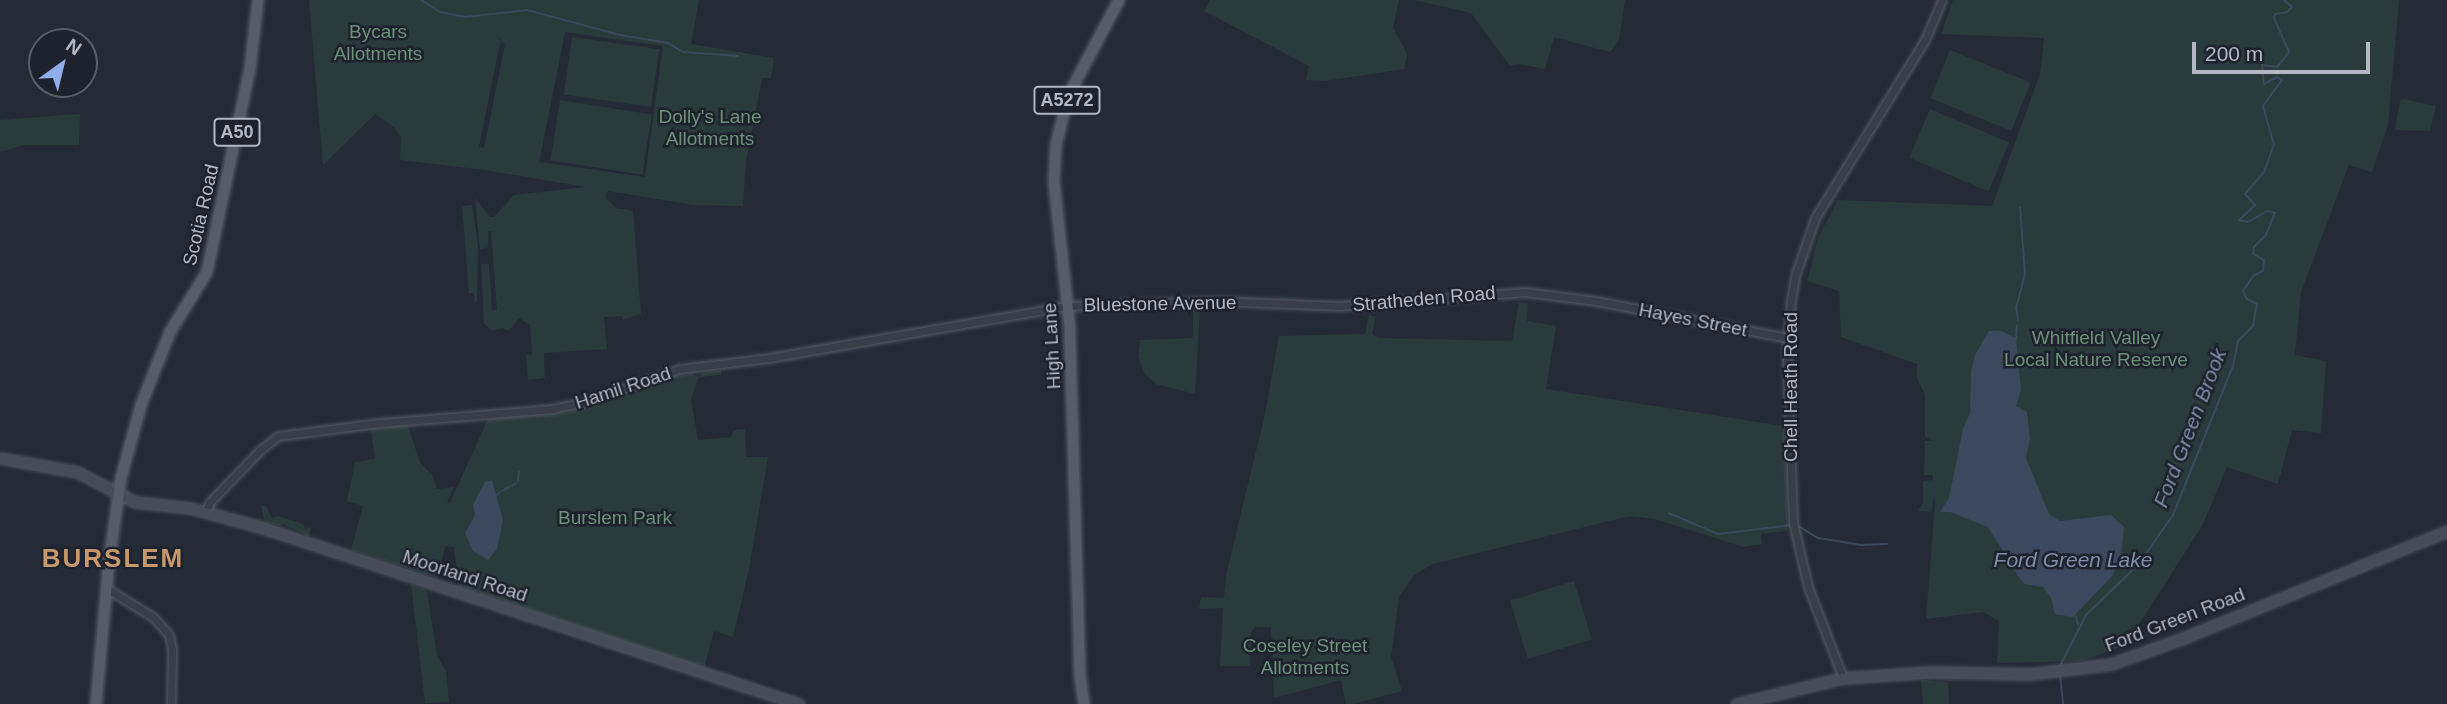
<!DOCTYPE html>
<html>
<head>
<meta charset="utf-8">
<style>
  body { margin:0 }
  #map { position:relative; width:2447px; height:704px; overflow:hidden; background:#242b37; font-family:Arial,sans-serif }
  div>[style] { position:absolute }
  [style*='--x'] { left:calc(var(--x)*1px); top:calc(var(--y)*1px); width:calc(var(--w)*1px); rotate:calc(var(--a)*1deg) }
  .green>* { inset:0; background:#2a3b3c; transform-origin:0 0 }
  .water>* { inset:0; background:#3c485e }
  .stream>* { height:2px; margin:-1px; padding:0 1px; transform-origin:1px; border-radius:1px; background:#3c485e }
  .roads { filter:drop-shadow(0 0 2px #565b66) drop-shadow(0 0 2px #565b66) }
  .tertiary>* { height:7px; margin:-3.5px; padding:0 3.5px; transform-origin:3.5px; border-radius:3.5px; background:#383d48 }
  .secondary>* { height:9px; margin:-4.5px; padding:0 4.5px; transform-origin:4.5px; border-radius:4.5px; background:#464c5a }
  .primary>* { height:10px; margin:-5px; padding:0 5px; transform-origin:5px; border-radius:5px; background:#565c68 }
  span { translate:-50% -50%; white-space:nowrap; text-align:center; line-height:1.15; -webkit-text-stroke:5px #1d222d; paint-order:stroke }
  .shield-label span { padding:2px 5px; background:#1d222d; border:2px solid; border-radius:5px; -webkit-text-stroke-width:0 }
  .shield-label { font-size:18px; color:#b3b8c4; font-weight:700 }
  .park-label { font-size:19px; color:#6c9277 }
  .street-label { font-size:19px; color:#b3b8c4 }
  .water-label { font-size:21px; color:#7e8ea9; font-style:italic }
  .district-label { font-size:26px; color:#c7986b; font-weight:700; letter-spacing:2px }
  .north { position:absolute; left:28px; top:28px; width:70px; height:70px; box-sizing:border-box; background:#1d222d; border:2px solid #595e69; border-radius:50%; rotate:34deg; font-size:19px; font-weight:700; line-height:28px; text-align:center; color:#b3b8c4 }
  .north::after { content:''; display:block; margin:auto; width:24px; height:32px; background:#91aeeb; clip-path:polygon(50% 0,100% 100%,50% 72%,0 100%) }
  .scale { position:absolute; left:2192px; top:42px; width:178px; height:32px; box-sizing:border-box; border:4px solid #b3b8c4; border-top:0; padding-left:9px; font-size:21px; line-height:24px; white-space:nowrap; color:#b3b8c4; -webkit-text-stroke:5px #1d222d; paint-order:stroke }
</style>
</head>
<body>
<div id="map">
  <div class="green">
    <div style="clip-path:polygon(evenodd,309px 0,699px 0,691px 44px,774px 58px,771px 78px,762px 78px,746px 161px,743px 206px,694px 205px,608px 191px,605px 197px,616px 208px,633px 211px,641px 314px,623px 320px,622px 316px,604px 317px,607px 349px,544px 353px,545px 378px,528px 380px,526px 355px,532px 354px,530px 325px,519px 318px,509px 331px,502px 328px,492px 331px,484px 323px,481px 264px,489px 264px,492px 310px,497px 310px,491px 231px,488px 231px,488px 247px,480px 250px,475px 198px,490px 217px,494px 217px,514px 195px,586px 187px,485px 170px,400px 160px,401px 138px,394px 127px,375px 114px,323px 165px,309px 0,565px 32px,663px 46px,645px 177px,539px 162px,565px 32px,309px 0,496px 36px,505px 44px,484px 148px,479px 147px,500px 43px,502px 43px,496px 36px)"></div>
    <div style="clip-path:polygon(1210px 0,1399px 0,1393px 27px,1407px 54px,1404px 69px,1325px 81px,1306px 80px,1309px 66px,1204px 11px)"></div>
    <div style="clip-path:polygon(1415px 0,1625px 0,1619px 40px,1610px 52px,1554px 37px,1545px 69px,1518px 64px,1510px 66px,1471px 13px)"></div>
    <div style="clip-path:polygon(1953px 0,2399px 0,2388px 125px,2372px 172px,2349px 165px,2301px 292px,2295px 355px,2326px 361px,2321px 433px,2292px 430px,2278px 484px,2227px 467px,2203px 524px,2126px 645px,2082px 661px,1997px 663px,1999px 621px,1983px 612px,1926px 619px,1935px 504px,1934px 494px,1932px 512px,1918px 511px,1923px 503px,1923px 481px,1933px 480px,1933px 475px,1924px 475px,1925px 441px,1932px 441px,1925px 437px,1925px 395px,1917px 378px,1917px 364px,1841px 337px,1839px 291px,1807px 281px,1818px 238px,1838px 200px,1992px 206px,2040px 74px,2044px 38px,1941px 34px)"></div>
    <div style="left:572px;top:37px;width:88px;height:58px;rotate:8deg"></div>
    <div style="left:1950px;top:50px;width:87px;height:52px;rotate:22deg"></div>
    <div style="clip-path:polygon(2404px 99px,2436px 106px,2430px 131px,2395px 130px,2400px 101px)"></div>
    <div style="left:560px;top:100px;width:93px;height:61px;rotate:9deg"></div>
    <div style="left:1930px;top:109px;width:86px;height:53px;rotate:23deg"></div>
    <div style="clip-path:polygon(80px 114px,79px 145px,24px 145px,0 152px,0 120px)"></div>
    <div style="clip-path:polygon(472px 205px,478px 243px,477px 300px,474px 304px,474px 293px,469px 293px,462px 206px)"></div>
    <div style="clip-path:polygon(1519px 302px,1528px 303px,1527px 321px,1556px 326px,1546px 389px,1789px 427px,1787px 531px,1761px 534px,1762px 544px,1744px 547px,1655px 519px,1630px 516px,1433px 564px,1414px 575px,1399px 597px,1391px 657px,1402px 691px,1353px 704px,1346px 704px,1341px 680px,1274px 698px,1271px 627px,1255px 627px,1251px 632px,1250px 666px,1220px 666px,1223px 608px,1199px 609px,1201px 597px,1224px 598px,1226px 575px,1265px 414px,1279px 336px,1365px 334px,1369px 315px,1376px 317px,1372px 334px,1378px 338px,1512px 341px)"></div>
    <div style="clip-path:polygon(1193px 308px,1200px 308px,1195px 394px,1156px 384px,1145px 374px,1138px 357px,1140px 340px,1193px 338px)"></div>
    <div style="clip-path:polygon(721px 370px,721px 375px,699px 377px,691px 399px,698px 440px,731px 437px,734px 430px,745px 429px,746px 457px,768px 457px,749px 569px,733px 637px,714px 631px,704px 669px,459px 586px,454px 547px,445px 546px,438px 578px,351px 550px,363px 506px,347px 501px,355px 462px,375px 459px,371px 429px,407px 424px,420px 462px,432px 475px,437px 489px,454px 487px,447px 502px,450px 503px,488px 419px,565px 413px,640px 391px,675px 376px,691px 374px,699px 377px,703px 373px)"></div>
    <div style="clip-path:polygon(261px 506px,266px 506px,272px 518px,278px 516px,303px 524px,305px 529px,311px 527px,309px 537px,283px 524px,279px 526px,265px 522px)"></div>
    <div style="left:1574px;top:581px;width:61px;height:67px;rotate:73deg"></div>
    <div style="clip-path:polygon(411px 584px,427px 590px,437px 656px,446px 671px,449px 702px,425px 703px)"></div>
    <div style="clip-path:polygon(1921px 680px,1948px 682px,1949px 704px,1923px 704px)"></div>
  </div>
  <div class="water">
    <div style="clip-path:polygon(1989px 331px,2001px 331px,2016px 338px,2021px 390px,2016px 406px,2027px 412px,2030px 439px,2026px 458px,2049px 514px,2060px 521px,2111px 515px,2124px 527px,2121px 557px,2113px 575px,2073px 617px,2055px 614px,2051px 598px,2043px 587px,2025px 584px,2020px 579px,1988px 527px,1950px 512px,1940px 512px,1949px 498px,1963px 429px,1970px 413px,1971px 371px,1975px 355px)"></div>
    <div style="clip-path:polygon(492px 480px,503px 520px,497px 549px,488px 560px,473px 551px,465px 533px,475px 515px,473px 505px,485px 482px)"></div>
  </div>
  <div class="stream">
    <div style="--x:421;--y:0;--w:22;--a:32"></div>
    <div style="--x:440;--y:12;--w:25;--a:11"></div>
    <div style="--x:465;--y:17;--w:62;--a:-6.4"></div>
    <div style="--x:527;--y:10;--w:96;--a:15"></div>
    <div style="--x:620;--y:35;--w:49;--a:9.5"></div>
    <div style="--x:668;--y:43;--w:17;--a:31"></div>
    <div style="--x:683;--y:52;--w:55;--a:4.2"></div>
    <div style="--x:2018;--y:320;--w:12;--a:-99"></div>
    <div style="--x:2016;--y:308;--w:35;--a:-75"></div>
    <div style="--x:2025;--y:274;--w:67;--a:-94.3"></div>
    <div style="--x:2016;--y:339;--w:13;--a:-86"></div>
    <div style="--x:518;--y:481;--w:9;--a:-84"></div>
    <div style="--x:512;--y:486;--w:5;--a:-37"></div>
    <div style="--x:502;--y:491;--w:8;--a:-30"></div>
    <div style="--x:497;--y:495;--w:4;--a:-45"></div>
    <div style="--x:1669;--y:513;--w:53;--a:23.2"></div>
    <div style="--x:1718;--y:534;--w:75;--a:-6.9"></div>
    <div style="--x:1798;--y:526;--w:23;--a:31"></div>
    <div style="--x:1818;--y:538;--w:44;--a:9.2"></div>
    <div style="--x:1861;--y:545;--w:26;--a:-2"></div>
    <div style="--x:2076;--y:616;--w:9;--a:77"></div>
    <div style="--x:2059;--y:668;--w:59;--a:-63"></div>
    <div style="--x:2086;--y:615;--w:72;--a:-43.9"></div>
    <div style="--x:2138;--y:565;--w:61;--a:-55"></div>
    <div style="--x:2173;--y:515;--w:161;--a:-68.1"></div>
    <div style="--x:2233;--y:366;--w:25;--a:-79"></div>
    <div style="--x:2238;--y:341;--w:21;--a:-45"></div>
    <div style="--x:2253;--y:326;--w:22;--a:-80"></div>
    <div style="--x:2257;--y:304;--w:11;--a:-153"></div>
    <div style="--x:2247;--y:299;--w:9;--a:-117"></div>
    <div style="--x:2243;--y:291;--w:18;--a:-56"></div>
    <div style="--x:2253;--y:276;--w:11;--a:-27"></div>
    <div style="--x:2263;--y:271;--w:11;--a:-85"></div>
    <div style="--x:2264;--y:260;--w:13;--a:-151"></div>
    <div style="--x:2253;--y:254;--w:7;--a:-82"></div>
    <div style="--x:2254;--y:247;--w:17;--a:-45"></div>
    <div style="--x:2266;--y:235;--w:24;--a:-68"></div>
    <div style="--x:2275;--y:213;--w:8;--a:-166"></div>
    <div style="--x:2267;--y:211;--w:22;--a:150"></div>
    <div style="--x:2248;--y:222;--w:9;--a:-167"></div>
    <div style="--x:2239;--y:220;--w:22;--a:-43"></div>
    <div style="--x:2255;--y:205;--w:15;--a:-132"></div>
    <div style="--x:2245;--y:194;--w:29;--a:-49"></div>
    <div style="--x:2264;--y:172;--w:29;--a:-70"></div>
    <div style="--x:2274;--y:145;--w:41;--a:-105.8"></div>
    <div style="--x:2263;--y:106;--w:32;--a:-54"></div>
    <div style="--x:2282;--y:80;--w:6;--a:-149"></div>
    <div style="--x:2277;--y:77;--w:15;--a:152"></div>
    <div style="--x:2264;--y:84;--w:19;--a:-96"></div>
    <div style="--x:2262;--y:65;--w:15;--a:8"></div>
    <div style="--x:2277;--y:67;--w:19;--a:-51"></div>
    <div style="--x:2289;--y:52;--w:37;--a:-114"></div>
    <div style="--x:2274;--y:18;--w:4;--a:-76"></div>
    <div style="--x:2275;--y:14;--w:12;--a:-9"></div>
    <div style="--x:2287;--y:12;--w:7;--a:-45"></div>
    <div style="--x:2292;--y:7;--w:11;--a:-139"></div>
    <div style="--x:2060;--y:674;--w:30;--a:84"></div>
  </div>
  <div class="roads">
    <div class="tertiary">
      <div style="--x:206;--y:511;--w:10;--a:-66"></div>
      <div style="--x:210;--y:502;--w:72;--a:-46.1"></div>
      <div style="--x:260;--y:450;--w:23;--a:-38"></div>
      <div style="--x:278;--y:436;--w:102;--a:-7.3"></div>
      <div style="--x:379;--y:423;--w:174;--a:-4.6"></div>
      <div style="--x:552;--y:409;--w:34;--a:-12"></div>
      <div style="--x:585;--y:402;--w:100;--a:-19.3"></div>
      <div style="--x:679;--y:369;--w:91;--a:-7"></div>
      <div style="--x:769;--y:358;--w:303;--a:-9.9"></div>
      <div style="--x:1068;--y:306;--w:150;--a:-1.9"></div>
      <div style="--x:1218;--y:301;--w:121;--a:2.4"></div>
      <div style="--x:1339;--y:306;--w:187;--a:-4.3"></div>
      <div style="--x:1525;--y:292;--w:72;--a:7.2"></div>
      <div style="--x:1596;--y:301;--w:197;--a:10.9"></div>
      <div style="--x:106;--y:588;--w:55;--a:31.7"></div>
      <div style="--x:153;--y:617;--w:24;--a:48"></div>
      <div style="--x:169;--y:635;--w:14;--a:78"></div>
      <div style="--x:172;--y:649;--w:55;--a:91"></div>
      <div style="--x:1843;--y:678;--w:97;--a:-111"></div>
      <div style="--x:1808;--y:587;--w:67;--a:-103"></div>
      <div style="--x:1793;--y:522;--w:166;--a:-92.1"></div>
      <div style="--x:1787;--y:356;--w:56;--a:-85.9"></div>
      <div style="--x:1791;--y:300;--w:27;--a:-80"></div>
      <div style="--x:1796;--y:273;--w:58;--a:-70.9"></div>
      <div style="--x:1815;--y:218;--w:209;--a:-58.3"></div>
      <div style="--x:1925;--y:40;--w:43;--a:-67"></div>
    </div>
    <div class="secondary">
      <div style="--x:0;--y:458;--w:78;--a:10.3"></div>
      <div style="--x:77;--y:472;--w:65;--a:27.3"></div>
      <div style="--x:135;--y:502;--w:55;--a:6.2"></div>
      <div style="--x:190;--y:508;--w:73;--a:15.2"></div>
      <div style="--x:260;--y:527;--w:567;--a:18.18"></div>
      <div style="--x:1736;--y:704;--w:110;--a:-13.7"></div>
      <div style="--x:1843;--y:678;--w:89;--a:-3.9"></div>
      <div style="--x:1932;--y:672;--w:98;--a:1.2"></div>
      <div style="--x:2030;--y:674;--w:82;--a:-7"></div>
      <div style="--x:2111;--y:664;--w:74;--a:-19.7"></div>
      <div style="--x:2181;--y:639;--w:287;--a:-22.1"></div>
    </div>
    <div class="primary">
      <div style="--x:96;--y:704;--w:143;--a:-84.8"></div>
      <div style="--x:109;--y:562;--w:85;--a:-81.9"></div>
      <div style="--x:121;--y:478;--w:76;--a:-74.7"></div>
      <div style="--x:141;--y:405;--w:79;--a:-68.3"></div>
      <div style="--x:170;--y:332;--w:70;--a:-58.3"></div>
      <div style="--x:207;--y:272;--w:208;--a:-78.1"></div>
      <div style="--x:250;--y:68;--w:68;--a:-83.3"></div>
      <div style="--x:1084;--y:704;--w:28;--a:-98"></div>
      <div style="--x:1080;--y:676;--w:347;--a:-91.7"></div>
      <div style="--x:1070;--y:329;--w:148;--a:-96.2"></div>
      <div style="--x:1054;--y:182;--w:37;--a:-87"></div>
      <div style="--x:1056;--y:145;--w:50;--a:-76.2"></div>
      <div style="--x:1068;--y:96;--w:109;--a:-62"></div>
    </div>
  </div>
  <div class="shield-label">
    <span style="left:1067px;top:100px">A5272</span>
    <span style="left:237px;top:132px">A50</span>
  </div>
  <div class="park-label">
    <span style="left:378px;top:43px">Bycars<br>Allotments</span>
    <span style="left:710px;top:128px">Dolly's Lane<br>Allotments</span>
    <span style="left:2096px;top:349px">Whitfield Valley<br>Local Nature Reserve</span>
    <span style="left:615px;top:518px">Burslem Park</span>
    <span style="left:1305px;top:657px">Coseley Street<br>Allotments</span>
  </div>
  <div class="street-label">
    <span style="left:201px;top:215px;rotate:-77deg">Scotia Road</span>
    <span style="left:1424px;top:299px;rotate:-5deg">Stratheden Road</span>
    <span style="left:1160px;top:304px;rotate:-1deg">Bluestone Avenue</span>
    <span style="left:1693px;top:320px;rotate:11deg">Hayes Street</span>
    <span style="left:1052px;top:346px;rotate:-93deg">High Lane</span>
    <span style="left:1791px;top:387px;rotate:-90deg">Chell Heath Road</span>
    <span style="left:623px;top:388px;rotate:-18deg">Hamil Road</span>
    <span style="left:465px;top:576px;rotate:18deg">Moorland Road</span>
    <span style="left:2175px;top:620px;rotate:-21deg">Ford Green Road</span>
  </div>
  <div class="water-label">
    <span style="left:2190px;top:428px;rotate:-69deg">Ford Green Brook</span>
    <span style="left:2073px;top:560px">Ford Green Lake</span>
  </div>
  <div class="district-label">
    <span style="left:113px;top:559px">BURSLEM</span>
  </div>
  <div class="north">N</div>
  <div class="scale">200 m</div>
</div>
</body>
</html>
